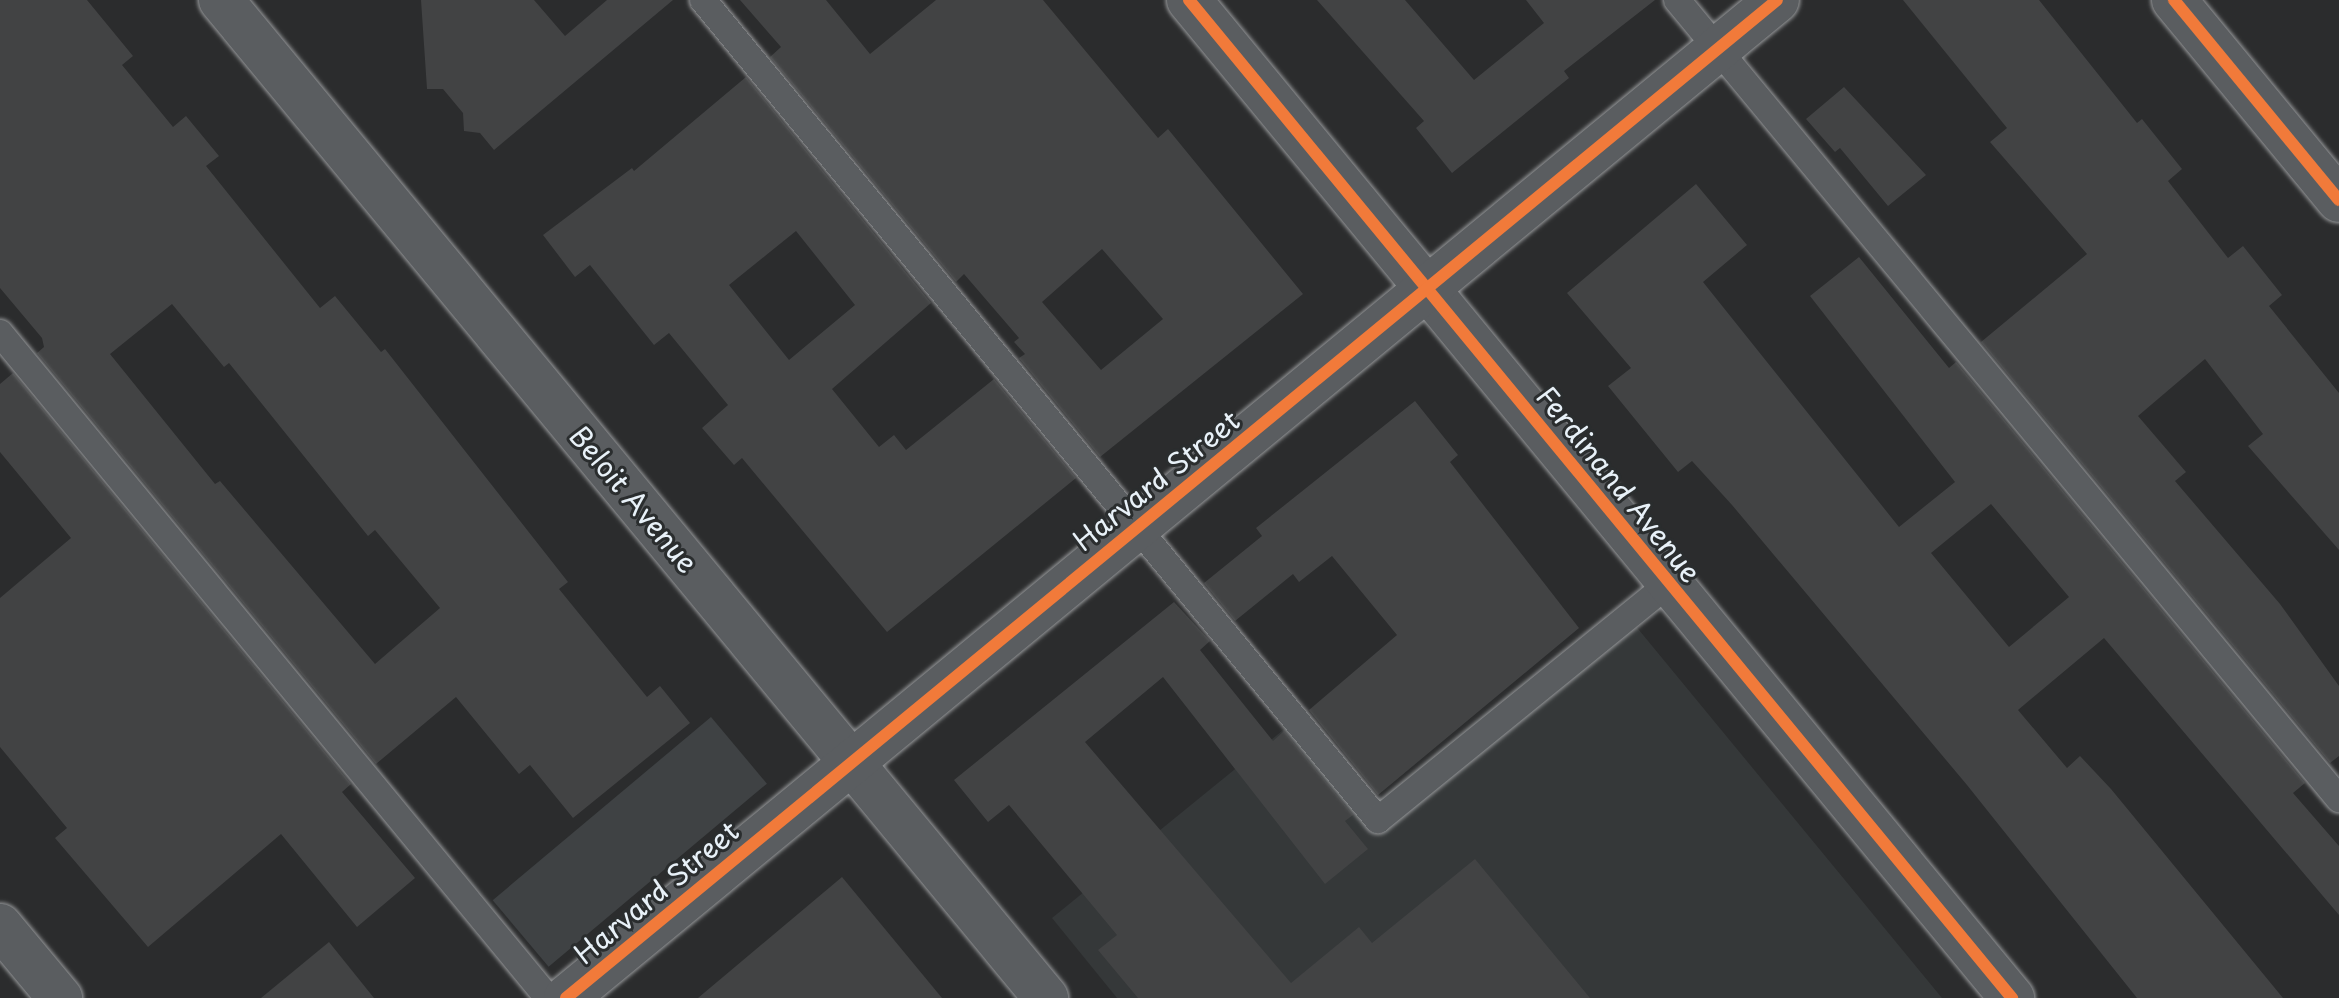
<!DOCTYPE html>
<html>
<head>
<meta charset="utf-8">
<style>
  body { margin:0 }
  #map { position:relative; width:2339px; height:998px; overflow:hidden; background:#2b2c2d; font-family:"Playpen Sans",sans-serif }
  div>[style] { position:absolute }
  [style*='--x'] { left:calc(var(--x)*1px); top:calc(var(--y)*1px); width:calc(var(--w)*1px); rotate:calc(var(--a)*1deg) }
  .built>* { inset:0; background:#353839 }
  .green>* { inset:0; background:#3f4244; transform-origin:0 0 }
  .building>* { inset:0; background:#424344 }
  .roads { filter:drop-shadow(0 0 2px #96989a) drop-shadow(0 0 2px #96989a) }
  .lane>* { height:26px; margin:-13px; padding:0 13px; transform-origin:13px; border-radius:13px; background:#5a5d60 }
  .street>* { height:44px; margin:-22px; padding:0 22px; transform-origin:22px; border-radius:22px; background:#5a5d60 }
  .cycleway>* { height:12px; margin:-6px; padding:0 6px; transform-origin:6px; border-radius:6px; background:#f17a3a }
  span { translate:-50% -50%; white-space:nowrap; text-align:center; line-height:1.15; -webkit-text-stroke:6px #2a2d2e; paint-order:stroke }
  .street-label { font-size:28px; color:#e8f1f8 }
</style>
</head>
<body>
<div id="map">
  <div class="built">
    <div style="clip-path:polygon(1625px 613px,1942px 998px,1117px 998px,1052px 918px,1304px 713px,1383px 809px)"></div>
  </div>
  <div class="green">
    <div style="left:711px;top:717px;width:87px;height:285px;rotate:50deg"></div>
  </div>
  <div class="building">
    <div style="clip-path:polygon(evenodd,0 0,87px 0,133px 56px,122px 65px,173px 127px,186px 116px,219px 156px,206px 166px,320px 308px,335px 296px,381px 352px,385px 349px,568px 582px,559px 589px,647px 697px,660px 686px,690px 723px,573px 818px,530px 765px,519px 774px,456px 697px,376px 764px,37px 353px,44px 347px,42px 338px,0 288px,0 0,172px 304px,224px 367px,229px 363px,368px 536px,375px 530px,440px 608px,375px 664px,220px 481px,215px 484px,110px 354px,172px 304px)"></div>
    <div style="clip-path:polygon(421px 0,534px 0,565px 36px,607px 0,673px 0,494px 150px,480px 133px,464px 131px,463px 113px,443px 89px,427px 89px)"></div>
    <div style="clip-path:polygon(evenodd,740px 0,826px 0,870px 54px,936px 0,1043px 0,1158px 138px,1168px 129px,1303px 294px,1100px 457px,1019px 358px,1025px 354px,1014px 342px,1019px 338px,964px 274px,956px 282px,770px 57px,781px 47px,740px 0,1102px 249px,1163px 319px,1101px 370px,1042px 302px,1102px 249px)"></div>
    <div style="clip-path:polygon(1317px 0,1405px 0,1474px 80px,1544px 23px,1526px 0,1655px 0,1564px 71px,1569px 78px,1452px 173px,1416px 128px,1424px 121px)"></div>
    <div style="clip-path:polygon(1903px 0,2039px 0,2137px 123px,2142px 119px,2182px 169px,2168px 181px,2228px 258px,2243px 246px,2282px 295px,2269px 306px,2339px 393px,2339px 550px,2248px 446px,2263px 434px,2205px 359px,2138px 416px,2186px 472px,2175px 481px,2280px 604px,2339px 686px,2339px 756px,2330px 763px,1981px 342px,2087px 254px,1990px 142px,2007px 128px)"></div>
    <div style="clip-path:polygon(evenodd,746px 77px,931px 303px,832px 389px,879px 447px,894px 435px,906px 450px,994px 379px,1076px 478px,887px 632px,742px 458px,734px 465px,702px 428px,728px 405px,669px 333px,654px 345px,590px 265px,575px 277px,543px 235px,632px 168px,634px 171px,746px 77px,796px 231px,855px 305px,789px 360px,729px 285px,796px 231px)"></div>
    <div style="clip-path:polygon(1844px 87px,1926px 175px,1888px 206px,1840px 148px,1835px 152px,1806px 119px)"></div>
    <div style="clip-path:polygon(evenodd,1696px 184px,1747px 245px,1703px 282px,1899px 527px,1955px 482px,1810px 296px,1859px 257px,1949px 368px,1956px 362px,2305px 783px,2293px 793px,2339px 846px,2339px 915px,2104px 638px,2018px 710px,2067px 768px,2080px 756px,2111px 789px,2283px 998px,2137px 998px,1967px 785px,1732px 505px,1692px 461px,1678px 472px,1608px 386px,1631px 368px,1567px 293px,1696px 184px,1991px 504px,2069px 597px,2009px 647px,1931px 553px,1991px 504px)"></div>
    <div style="clip-path:polygon(13px 373px,351px 784px,342px 792px,415px 878px,357px 927px,281px 834px,148px 947px,55px 838px,67px 828px,0 747px,0 598px,71px 538px,0 452px,0 384px)"></div>
    <div style="clip-path:polygon(1415px 401px,1458px 455px,1450px 462px,1579px 628px,1378px 795px,1309px 710px,1397px 635px,1332px 556px,1299px 582px,1293px 574px,1235px 621px,1204px 583px,1262px 536px,1256px 528px)"></div>
    <div style="clip-path:polygon(1174px 602px,1210px 641px,1200px 650px,1273px 741px,1284px 731px,1353px 815px,1345px 821px,1368px 849px,1325px 884px,1163px 677px,1085px 742px,1291px 983px,1359px 927px,1372px 943px,1475px 859px,1590px 998px,1138px 998px,1098px 950px,1117px 935px,1009px 805px,988px 822px,954px 780px)"></div>
    <div style="clip-path:polygon(842px 877px,942px 998px,698px 998px)"></div>
    <div style="clip-path:polygon(329px 942px,374px 998px,261px 998px)"></div>
  </div>
  <div class="roads">
    <div class="lane">
      <div style="--x:703;--y:0;--w:1062;--a:50.54"></div>
      <div style="--x:1378;--y:820;--w:376;--a:-39.1"></div>
      <div style="--x:1677;--y:0;--w:1038;--a:50.36"></div>
      <div style="--x:0;--y:333;--w:862;--a:50.51"></div>
    </div>
    <div class="street">
      <div style="--x:221;--y:0;--w:1295;--a:50.42"></div>
      <div style="--x:1189;--y:0;--w:1294;--a:50.49"></div>
      <div style="--x:2174;--y:0;--w:259;--a:50.5"></div>
      <div style="--x:0;--y:926;--w:94;--a:50.2"></div>
      <div style="--x:566;--y:998;--w:1569;--a:-39.49"></div>
    </div>
  </div>
  <div class="cycleway">
    <div style="--x:1189;--y:0;--w:1294;--a:50.49"></div>
    <div style="--x:2174;--y:0;--w:259;--a:50.5"></div>
    <div style="--x:566;--y:998;--w:1569;--a:-39.49"></div>
  </div>
  <div class="street-label">
    <span style="left:1156px;top:480px;rotate:-39deg">Harvard Street</span>
    <span style="left:1619px;top:484px;rotate:51deg">Ferdinand Avenue</span>
    <span style="left:634px;top:499px;rotate:50deg">Beloit Avenue</span>
    <span style="left:656px;top:892px;rotate:-40deg">Harvard Street</span>
  </div>
</div>
</body>
</html>
